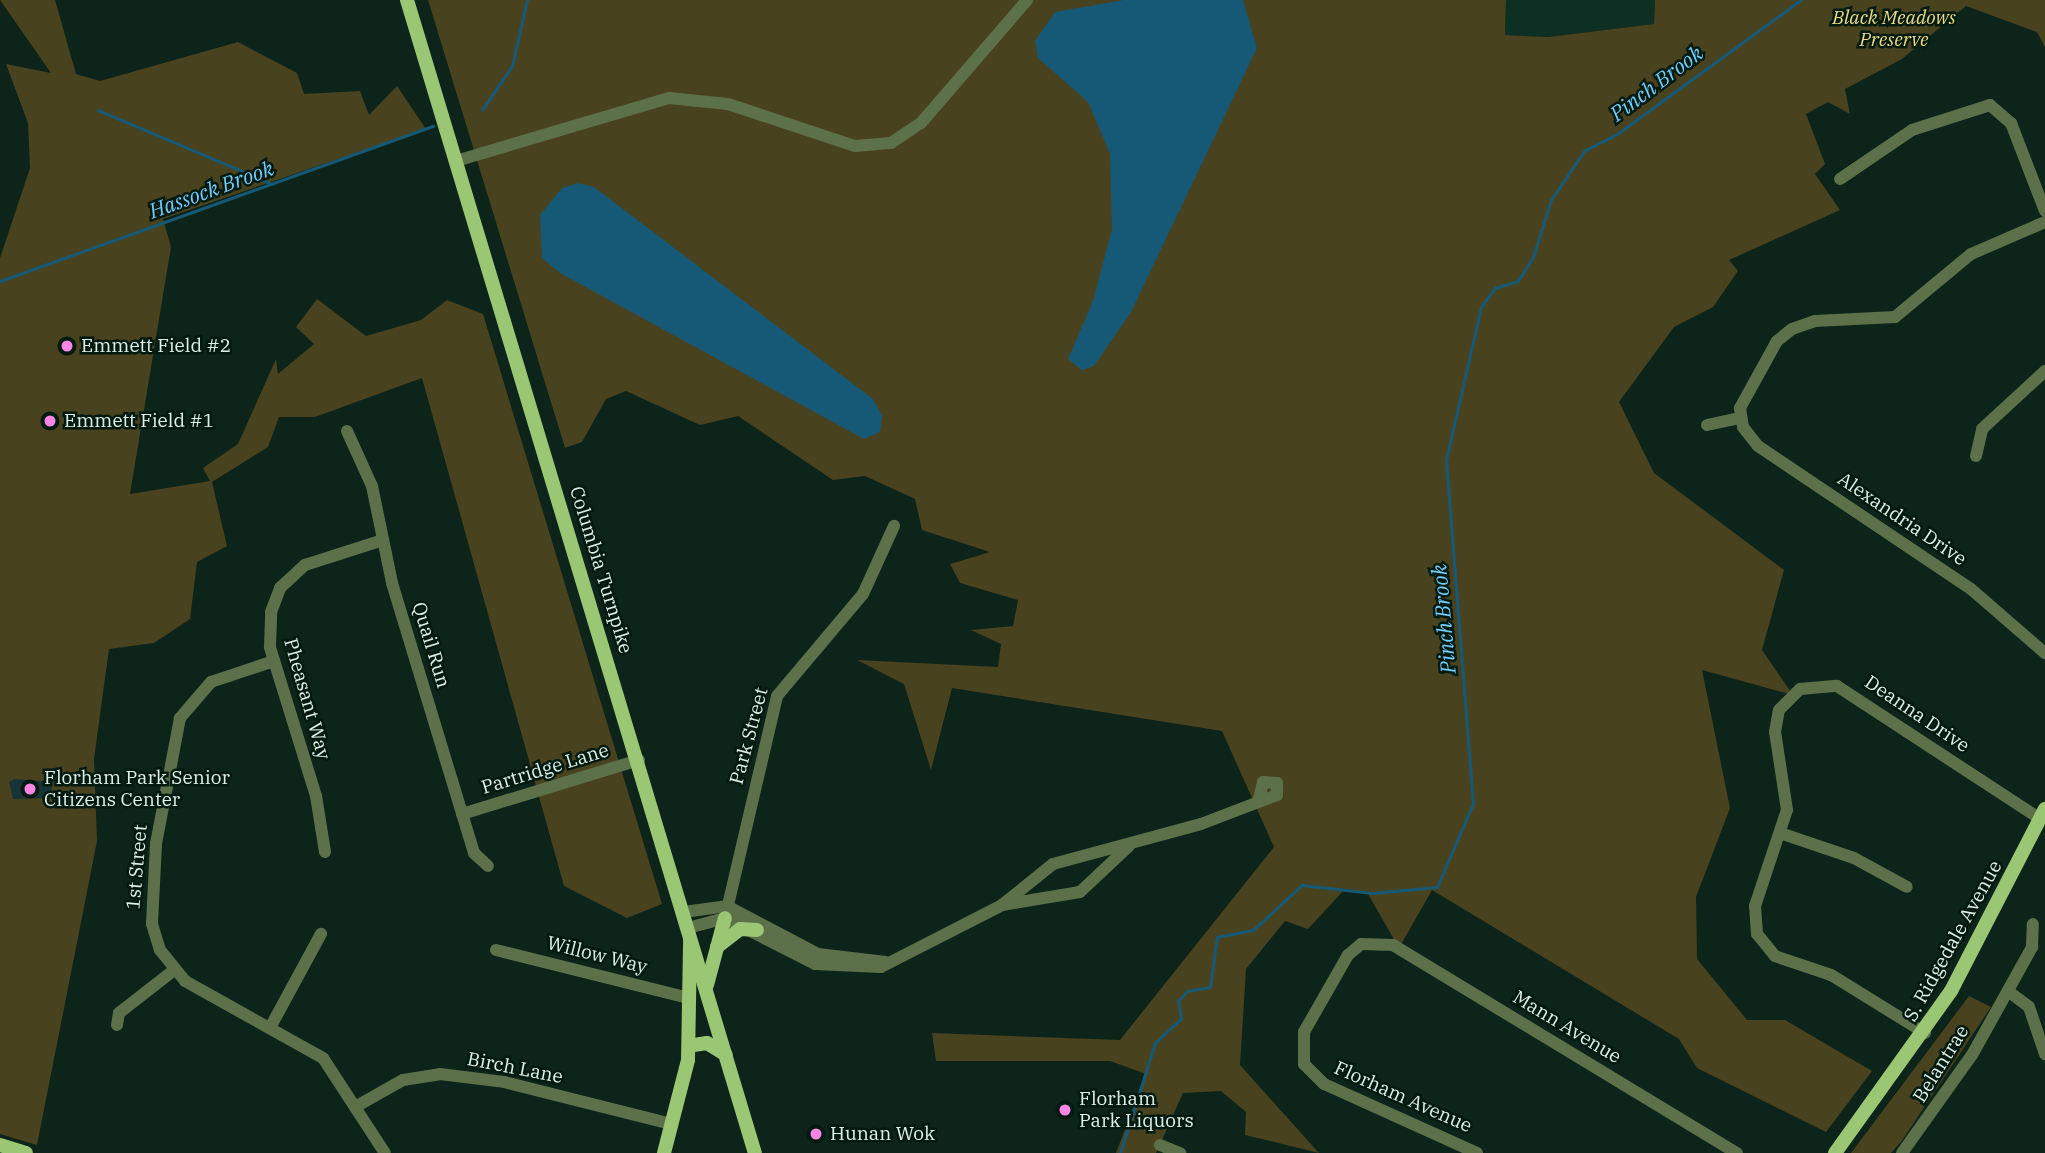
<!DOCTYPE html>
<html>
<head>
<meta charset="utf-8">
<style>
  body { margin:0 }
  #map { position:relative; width:2045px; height:1153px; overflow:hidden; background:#0c241a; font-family:"IBM Plex Serif",serif }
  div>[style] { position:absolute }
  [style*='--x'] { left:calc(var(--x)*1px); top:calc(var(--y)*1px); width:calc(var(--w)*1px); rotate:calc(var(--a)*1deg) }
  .built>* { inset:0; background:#0e2f23 }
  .green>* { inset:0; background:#49421e }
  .water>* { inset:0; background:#155977 }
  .stream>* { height:2.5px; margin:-1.25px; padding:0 1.25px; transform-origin:1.25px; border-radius:1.25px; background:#155977 }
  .building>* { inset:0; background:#163335 }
  .minor>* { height:12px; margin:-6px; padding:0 6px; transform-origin:6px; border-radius:6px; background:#5c714a }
  .major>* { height:14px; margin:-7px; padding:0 7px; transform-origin:7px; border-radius:7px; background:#9bc673 }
  .dots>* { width:19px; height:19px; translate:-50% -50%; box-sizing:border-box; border:4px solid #031a11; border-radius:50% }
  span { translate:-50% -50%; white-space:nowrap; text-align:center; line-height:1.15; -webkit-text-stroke:5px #031a11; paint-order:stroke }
  .park-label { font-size:19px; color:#efdb83; font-style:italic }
  .poi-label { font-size:19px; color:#e0efe8 }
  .left { translate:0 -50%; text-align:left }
  .street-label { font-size:19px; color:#e0efe8 }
  .water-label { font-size:21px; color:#72ceff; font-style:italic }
</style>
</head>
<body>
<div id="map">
  <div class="built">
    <div style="clip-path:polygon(1506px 0,1655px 0,1654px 24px,1548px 37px,1505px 35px)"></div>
  </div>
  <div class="green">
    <div style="clip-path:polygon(0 0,55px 0,76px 74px,100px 81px,238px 42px,297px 73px,304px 94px,360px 91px,369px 115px,397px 86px,426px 129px,163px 219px,171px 247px,130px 494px,210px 481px,203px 468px,238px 444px,276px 359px,278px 374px,314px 344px,296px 327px,317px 299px,366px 336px,421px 320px,447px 300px,483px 314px,662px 904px,627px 918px,564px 886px,422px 378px,315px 417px,279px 417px,268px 447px,212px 482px,227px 546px,197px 562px,190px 619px,154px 643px,109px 649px,94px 759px,97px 841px,37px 1145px,0 1134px,0 258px,30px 168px,28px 123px,6px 64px,51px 73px)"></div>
    <div style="clip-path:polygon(428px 0,1506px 0,1505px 35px,1548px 37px,1654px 24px,1655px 0,2045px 0,2045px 47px,2037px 32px,1966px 6px,1902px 59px,1845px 89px,1850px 114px,1828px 102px,1806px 114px,1825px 164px,1815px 174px,1840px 210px,1729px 260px,1738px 271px,1713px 307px,1674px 327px,1619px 402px,1654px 473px,1784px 570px,1762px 650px,1793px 695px,1702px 670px,1730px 808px,1696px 897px,1697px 959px,1747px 1020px,1785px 1020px,1872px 1071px,1826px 1132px,1697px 1068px,1679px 1039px,1432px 890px,1399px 948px,1368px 894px,1344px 890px,1308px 929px,1285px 921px,1246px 969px,1240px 1065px,1319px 1153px,1245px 1135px,1246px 1112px,1221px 1091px,1183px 1093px,1156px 1153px,1116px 1153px,1146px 1074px,1110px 1061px,936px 1061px,932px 1033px,1120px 1040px,1274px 847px,1222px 731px,952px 688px,931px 770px,904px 684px,857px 660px,998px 667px,1001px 644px,971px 630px,1013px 626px,1018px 600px,960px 583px,950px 564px,990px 552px,922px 530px,915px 499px,865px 476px,833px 480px,738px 416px,700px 425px,626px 391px,606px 399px,582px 442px,565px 448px)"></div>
    <div style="clip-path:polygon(1969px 996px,1991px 1007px,1901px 1142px,1891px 1153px,1851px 1153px)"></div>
  </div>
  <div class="water">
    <div style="clip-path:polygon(1124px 0,1243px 0,1257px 48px,1131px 312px,1094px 366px,1082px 370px,1068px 359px,1093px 301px,1112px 229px,1110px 154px,1088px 102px,1038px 58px,1035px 41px,1055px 12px)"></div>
    <div style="clip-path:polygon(578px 183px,594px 187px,873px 399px,882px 416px,880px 432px,864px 439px,560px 273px,542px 258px,540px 215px,562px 188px)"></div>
  </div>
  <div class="stream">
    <div style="--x:98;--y:110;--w:189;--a:23"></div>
    <div style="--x:482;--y:110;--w:53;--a:-55.7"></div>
    <div style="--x:512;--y:66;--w:68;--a:-77.2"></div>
    <div style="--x:0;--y:281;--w:460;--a:-19.7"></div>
    <div style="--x:1120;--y:1153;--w:115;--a:-72.3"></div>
    <div style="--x:1155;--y:1043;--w:35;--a:-43"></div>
    <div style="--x:1181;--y:1019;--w:18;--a:-99"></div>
    <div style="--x:1178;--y:1001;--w:13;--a:-48"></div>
    <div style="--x:1187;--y:991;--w:23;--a:-10"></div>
    <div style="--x:1210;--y:987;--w:50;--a:-82"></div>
    <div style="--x:1217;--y:937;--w:37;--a:-11"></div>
    <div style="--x:1253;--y:930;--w:67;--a:-42.6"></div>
    <div style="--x:1302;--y:885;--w:70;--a:6.5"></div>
    <div style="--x:1372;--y:893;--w:65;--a:-5.3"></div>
    <div style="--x:1437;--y:887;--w:90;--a:-66.6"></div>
    <div style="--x:1473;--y:804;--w:345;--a:-94.5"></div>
    <div style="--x:1446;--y:460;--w:157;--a:-77.1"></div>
    <div style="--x:1481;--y:307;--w:24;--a:-54"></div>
    <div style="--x:1495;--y:288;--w:24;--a:-17"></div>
    <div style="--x:1518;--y:281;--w:28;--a:-58"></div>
    <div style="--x:1533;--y:257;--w:60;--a:-72.5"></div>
    <div style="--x:1551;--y:200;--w:59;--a:-56"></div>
    <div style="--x:1584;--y:151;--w:37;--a:-27"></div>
    <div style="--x:1617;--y:134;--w:228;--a:-36.1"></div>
  </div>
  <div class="building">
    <div style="clip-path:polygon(14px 779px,52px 782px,51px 798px,13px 799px,9px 782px)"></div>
  </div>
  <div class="minor">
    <div style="--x:456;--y:161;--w:222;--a:-16.5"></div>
    <div style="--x:669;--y:98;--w:59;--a:5.8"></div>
    <div style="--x:728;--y:104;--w:134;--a:18.3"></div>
    <div style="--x:855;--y:146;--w:36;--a:-5"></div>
    <div style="--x:891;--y:143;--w:36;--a:-34"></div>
    <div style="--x:921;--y:123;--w:162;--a:-49.2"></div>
    <div style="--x:1840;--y:179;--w:87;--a:-34.2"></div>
    <div style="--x:1912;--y:130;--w:82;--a:-17.8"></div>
    <div style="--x:1990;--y:105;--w:28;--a:41"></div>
    <div style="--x:2011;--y:123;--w:94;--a:68.9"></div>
    <div style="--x:2045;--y:222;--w:81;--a:156.6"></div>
    <div style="--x:1971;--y:254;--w:99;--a:140.3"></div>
    <div style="--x:1895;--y:317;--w:80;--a:177.1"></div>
    <div style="--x:1815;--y:321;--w:24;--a:161"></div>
    <div style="--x:1792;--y:329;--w:19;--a:141"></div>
    <div style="--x:1777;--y:341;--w:77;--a:118.9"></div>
    <div style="--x:1740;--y:408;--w:19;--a:81"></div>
    <div style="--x:1743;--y:427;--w:24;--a:52"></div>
    <div style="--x:1758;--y:446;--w:257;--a:33.9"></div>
    <div style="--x:1971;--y:589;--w:98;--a:40.9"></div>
    <div style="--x:1707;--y:425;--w:34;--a:-12"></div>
    <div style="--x:347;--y:431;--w:60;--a:65.6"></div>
    <div style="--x:372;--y:486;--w:99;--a:78.3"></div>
    <div style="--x:392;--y:583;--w:282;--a:73.1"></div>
    <div style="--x:474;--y:853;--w:19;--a:43"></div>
    <div style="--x:1976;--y:456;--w:28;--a:-77"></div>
    <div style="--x:1982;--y:429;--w:86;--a:-42.6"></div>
    <div style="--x:274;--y:661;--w:66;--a:161.6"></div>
    <div style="--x:211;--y:682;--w:48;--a:130.7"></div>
    <div style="--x:180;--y:718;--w:128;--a:100.8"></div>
    <div style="--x:156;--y:844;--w:80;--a:92.9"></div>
    <div style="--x:152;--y:924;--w:27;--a:73"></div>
    <div style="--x:160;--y:950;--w:40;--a:51"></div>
    <div style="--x:185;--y:981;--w:158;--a:29.2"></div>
    <div style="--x:323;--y:1058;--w:113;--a:56.9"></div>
    <div style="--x:462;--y:814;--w:185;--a:-17"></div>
    <div style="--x:1780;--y:833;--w:78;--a:18.7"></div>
    <div style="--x:1854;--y:858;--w:60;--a:28.7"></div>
    <div style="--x:325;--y:852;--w:57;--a:-99.1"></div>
    <div style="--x:316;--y:796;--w:156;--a:-107.2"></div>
    <div style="--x:270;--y:647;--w:35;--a:-88"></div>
    <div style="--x:271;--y:612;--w:26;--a:-69"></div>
    <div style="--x:280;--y:588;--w:34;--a:-43"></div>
    <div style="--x:305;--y:565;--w:82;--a:-17.8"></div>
    <div style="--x:1002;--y:905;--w:79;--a:-9.5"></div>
    <div style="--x:1080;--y:892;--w:67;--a:-43.2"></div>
    <div style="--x:684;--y:912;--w:43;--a:-7.9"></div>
    <div style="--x:727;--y:906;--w:103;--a:27.8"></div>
    <div style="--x:818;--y:954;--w:68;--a:6.7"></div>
    <div style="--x:725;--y:918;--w:228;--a:-76.8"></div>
    <div style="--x:777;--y:696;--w:133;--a:-49.9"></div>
    <div style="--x:863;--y:594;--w:75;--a:-65.5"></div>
    <div style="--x:688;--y:928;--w:38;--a:-15"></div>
    <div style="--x:725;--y:918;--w:101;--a:27.1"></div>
    <div style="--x:815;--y:964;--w:66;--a:2.6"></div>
    <div style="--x:881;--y:967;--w:136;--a:-27.1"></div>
    <div style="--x:1002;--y:905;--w:65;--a:-38.8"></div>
    <div style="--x:1053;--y:864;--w:153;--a:-15.1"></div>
    <div style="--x:1201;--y:824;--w:81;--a:-20.9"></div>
    <div style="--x:1277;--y:795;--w:12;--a:-90"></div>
    <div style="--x:1277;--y:783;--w:14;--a:-176"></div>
    <div style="--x:1263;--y:782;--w:18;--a:103"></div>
    <div style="--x:496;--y:950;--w:199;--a:14"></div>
    <div style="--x:2008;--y:991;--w:26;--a:37"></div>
    <div style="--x:2029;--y:1007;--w:50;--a:71.2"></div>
    <div style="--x:117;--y:1025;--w:12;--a:-81"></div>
    <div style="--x:119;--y:1013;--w:70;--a:-38"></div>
    <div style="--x:271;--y:1026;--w:105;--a:-61.5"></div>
    <div style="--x:1925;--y:1033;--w:110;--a:-148.3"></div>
    <div style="--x:1831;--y:975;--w:59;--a:-161.3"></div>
    <div style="--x:1775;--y:956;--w:28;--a:-129"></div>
    <div style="--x:1757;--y:934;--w:28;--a:-94"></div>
    <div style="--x:1755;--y:906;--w:101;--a:-71.6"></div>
    <div style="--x:1787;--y:810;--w:79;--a:-98.7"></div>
    <div style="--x:1775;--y:732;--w:22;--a:-80"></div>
    <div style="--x:1779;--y:710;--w:30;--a:-45"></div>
    <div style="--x:1800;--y:689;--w:37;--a:-5"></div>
    <div style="--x:1837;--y:686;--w:243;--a:33.2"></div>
    <div style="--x:355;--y:1107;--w:55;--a:-29.4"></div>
    <div style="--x:403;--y:1080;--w:37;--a:-9"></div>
    <div style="--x:440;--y:1074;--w:64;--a:7.1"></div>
    <div style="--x:504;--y:1082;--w:172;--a:14.1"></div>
    <div style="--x:1160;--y:1145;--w:22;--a:22"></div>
    <div style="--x:1477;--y:1153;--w:168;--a:-155.7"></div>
    <div style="--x:1324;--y:1084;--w:28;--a:-135"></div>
    <div style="--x:1304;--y:1064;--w:32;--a:-90"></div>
    <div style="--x:1304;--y:1032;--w:89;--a:-60.3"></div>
    <div style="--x:1348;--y:955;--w:17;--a:-40"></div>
    <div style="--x:1361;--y:944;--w:32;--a:2"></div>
    <div style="--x:1393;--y:945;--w:402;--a:31.2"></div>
    <div style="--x:1902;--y:1153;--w:120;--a:-54.5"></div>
    <div style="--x:1972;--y:1055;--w:124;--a:-60.9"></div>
    <div style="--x:2032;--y:947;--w:23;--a:-88"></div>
  </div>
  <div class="major">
    <div style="--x:407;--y:0;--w:1204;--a:73.21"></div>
    <div style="--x:717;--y:947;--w:29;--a:-38"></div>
    <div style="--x:740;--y:929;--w:17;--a:3"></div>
    <div style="--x:707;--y:985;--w:69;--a:-75"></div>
    <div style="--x:694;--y:1045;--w:13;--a:-9"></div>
    <div style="--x:707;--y:1043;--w:22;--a:32"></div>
    <div style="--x:0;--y:1145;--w:27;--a:17"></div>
    <div style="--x:664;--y:1153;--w:96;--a:-75.5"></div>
    <div style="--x:688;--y:1060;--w:119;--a:-89"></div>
    <div style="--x:1835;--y:1153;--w:199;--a:-54.4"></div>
    <div style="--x:1951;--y:991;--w:205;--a:-62.7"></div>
  </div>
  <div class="dots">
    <div style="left:67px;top:346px;background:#fc86e4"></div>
    <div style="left:50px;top:421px;background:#fc86e4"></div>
    <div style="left:30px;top:789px;background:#fc86e4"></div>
    <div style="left:1065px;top:1110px;background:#fc86e4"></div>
    <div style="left:816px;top:1134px;background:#fc86e4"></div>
  </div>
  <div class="park-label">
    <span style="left:1894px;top:29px">Black Meadows<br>Preserve</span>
  </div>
  <div class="poi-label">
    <span class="left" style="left:81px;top:346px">Emmett Field #2</span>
    <span class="left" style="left:64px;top:421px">Emmett Field #1</span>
    <span class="left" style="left:44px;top:789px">Florham Park Senior<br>Citizens Center</span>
    <span class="left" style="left:1079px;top:1110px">Florham<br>Park Liquors</span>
    <span class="left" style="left:830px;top:1134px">Hunan Wok</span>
  </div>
  <div class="street-label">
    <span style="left:1902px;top:519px;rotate:34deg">Alexandria Drive</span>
    <span style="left:601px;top:570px;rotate:73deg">Columbia Turnpike</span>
    <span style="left:431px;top:645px;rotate:73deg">Quail Run</span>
    <span style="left:307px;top:699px;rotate:74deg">Pheasant Way</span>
    <span style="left:1917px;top:714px;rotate:34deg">Deanna Drive</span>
    <span style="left:749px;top:736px;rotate:-75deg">Park Street</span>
    <span style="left:545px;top:769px;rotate:-17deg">Partridge Lane</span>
    <span style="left:137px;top:867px;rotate:-85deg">1st Street</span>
    <span style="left:1953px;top:941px;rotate:-61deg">S. Ridgedale Avenue</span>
    <span style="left:597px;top:955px;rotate:14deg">Willow Way</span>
    <span style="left:1567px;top:1027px;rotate:31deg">Mann Avenue</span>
    <span style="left:1941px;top:1064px;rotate:-58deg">Belantrae</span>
    <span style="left:515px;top:1068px;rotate:11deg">Birch Lane</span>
    <span style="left:1403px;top:1097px;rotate:24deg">Florham Avenue</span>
  </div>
  <div class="water-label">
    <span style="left:1656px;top:83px;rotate:-37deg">Pinch Brook</span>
    <span style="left:211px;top:189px;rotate:-20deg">Hassock Brook</span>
    <span style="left:1443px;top:619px;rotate:-95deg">Pinch Brook</span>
  </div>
</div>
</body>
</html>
